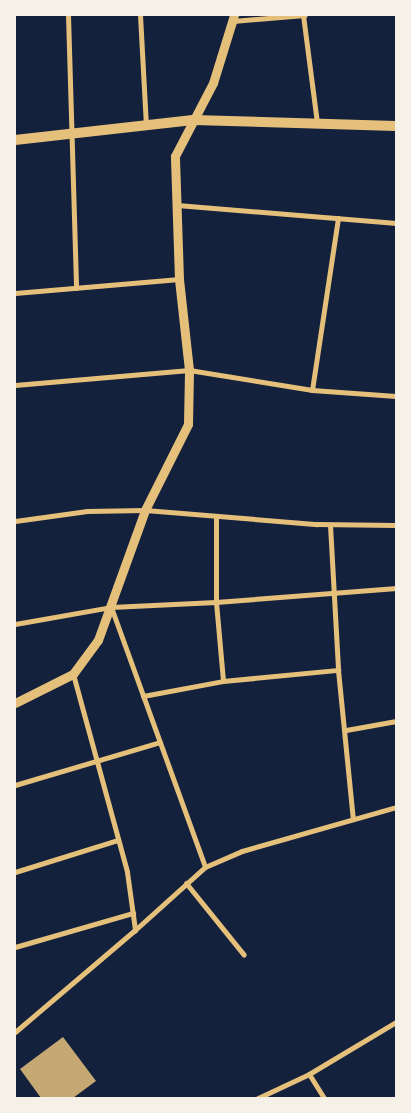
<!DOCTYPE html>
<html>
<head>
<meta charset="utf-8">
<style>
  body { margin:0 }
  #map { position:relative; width:411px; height:1113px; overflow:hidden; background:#14213d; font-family:"Libre Baskerville",serif }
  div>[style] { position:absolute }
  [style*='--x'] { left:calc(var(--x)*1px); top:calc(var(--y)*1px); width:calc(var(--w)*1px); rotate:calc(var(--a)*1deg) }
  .building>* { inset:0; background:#c6a872 }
  .minor>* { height:5px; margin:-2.5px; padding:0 2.5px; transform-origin:2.5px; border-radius:2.5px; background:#e5c07b }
  .tertiary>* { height:9px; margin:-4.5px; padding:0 4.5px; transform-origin:4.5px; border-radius:4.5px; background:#e5c07b }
  .secondary>* { height:10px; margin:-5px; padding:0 5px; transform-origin:5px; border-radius:5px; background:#e5c07b }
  span { translate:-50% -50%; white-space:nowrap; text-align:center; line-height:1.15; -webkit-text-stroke:5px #f6f1e7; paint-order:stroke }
  .frame { position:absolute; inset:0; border:16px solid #f6f1e7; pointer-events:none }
</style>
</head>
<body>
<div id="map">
  <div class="building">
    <div style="clip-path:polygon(63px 1037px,96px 1081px,73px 1098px,41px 1098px,20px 1069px)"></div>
  </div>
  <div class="minor">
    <div style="--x:68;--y:15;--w:273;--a:88.3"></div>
    <div style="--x:140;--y:15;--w:110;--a:86.9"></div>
    <div style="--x:303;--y:15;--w:109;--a:82.6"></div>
    <div style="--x:233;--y:21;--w:72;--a:-4.8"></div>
    <div style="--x:177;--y:205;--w:220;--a:4.7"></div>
    <div style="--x:15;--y:293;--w:165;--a:-4.9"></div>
    <div style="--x:15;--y:385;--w:175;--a:-4.9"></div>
    <div style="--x:189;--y:370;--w:125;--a:9.2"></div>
    <div style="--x:312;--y:390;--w:84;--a:4.1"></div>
    <div style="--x:312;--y:390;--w:174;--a:-81.4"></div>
    <div style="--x:216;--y:516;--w:86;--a:90"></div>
    <div style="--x:216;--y:602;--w:79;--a:84.9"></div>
    <div style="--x:15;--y:521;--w:73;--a:-7.9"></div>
    <div style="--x:87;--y:511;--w:58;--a:-1"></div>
    <div style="--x:145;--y:510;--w:173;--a:4.7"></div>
    <div style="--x:317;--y:524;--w:79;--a:0.7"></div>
    <div style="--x:330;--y:525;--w:145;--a:86.8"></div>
    <div style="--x:338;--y:670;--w:150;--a:84.3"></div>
    <div style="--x:111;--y:607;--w:105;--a:-2.7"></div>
    <div style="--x:216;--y:602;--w:181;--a:-4.4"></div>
    <div style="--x:15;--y:624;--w:97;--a:-10"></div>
    <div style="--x:111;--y:607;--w:276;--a:70.1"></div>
    <div style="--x:73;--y:674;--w:205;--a:74.7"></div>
    <div style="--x:127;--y:872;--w:59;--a:82.1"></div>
    <div style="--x:143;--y:696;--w:81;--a:-10.6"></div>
    <div style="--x:223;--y:681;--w:116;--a:-5.5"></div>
    <div style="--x:346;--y:730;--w:51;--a:-10.2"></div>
    <div style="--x:15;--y:785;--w:151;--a:-16.5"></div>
    <div style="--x:15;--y:872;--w:108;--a:-17.3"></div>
    <div style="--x:186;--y:883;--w:92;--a:51.1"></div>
    <div style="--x:15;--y:947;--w:123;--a:-16.1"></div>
    <div style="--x:15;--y:1032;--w:157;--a:-40.4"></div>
    <div style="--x:135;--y:930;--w:94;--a:-42"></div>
    <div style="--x:205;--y:867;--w:40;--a:-23.4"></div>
    <div style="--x:242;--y:851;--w:160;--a:-15.9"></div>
    <div style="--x:309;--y:1074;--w:28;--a:58"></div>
    <div style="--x:258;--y:1098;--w:56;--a:-25.2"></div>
    <div style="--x:309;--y:1074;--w:101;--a:-30.9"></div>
  </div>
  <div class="tertiary">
    <div style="--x:15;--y:703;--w:65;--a:-26.6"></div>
    <div style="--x:73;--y:674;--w:42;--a:-53.7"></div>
    <div style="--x:98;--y:640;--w:138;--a:-70.1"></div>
    <div style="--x:145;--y:510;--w:96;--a:-63.4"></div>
    <div style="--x:188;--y:424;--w:54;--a:-88.9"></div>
    <div style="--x:189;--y:370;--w:92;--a:-96.3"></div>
    <div style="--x:179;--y:279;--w:123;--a:-91.9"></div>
    <div style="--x:175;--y:156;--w:82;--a:-62.5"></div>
    <div style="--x:213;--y:83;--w:71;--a:-72.8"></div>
  </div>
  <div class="secondary">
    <div style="--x:15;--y:140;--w:179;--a:-6.4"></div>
    <div style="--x:193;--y:120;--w:203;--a:1.7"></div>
  </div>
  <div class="frame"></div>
</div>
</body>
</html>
